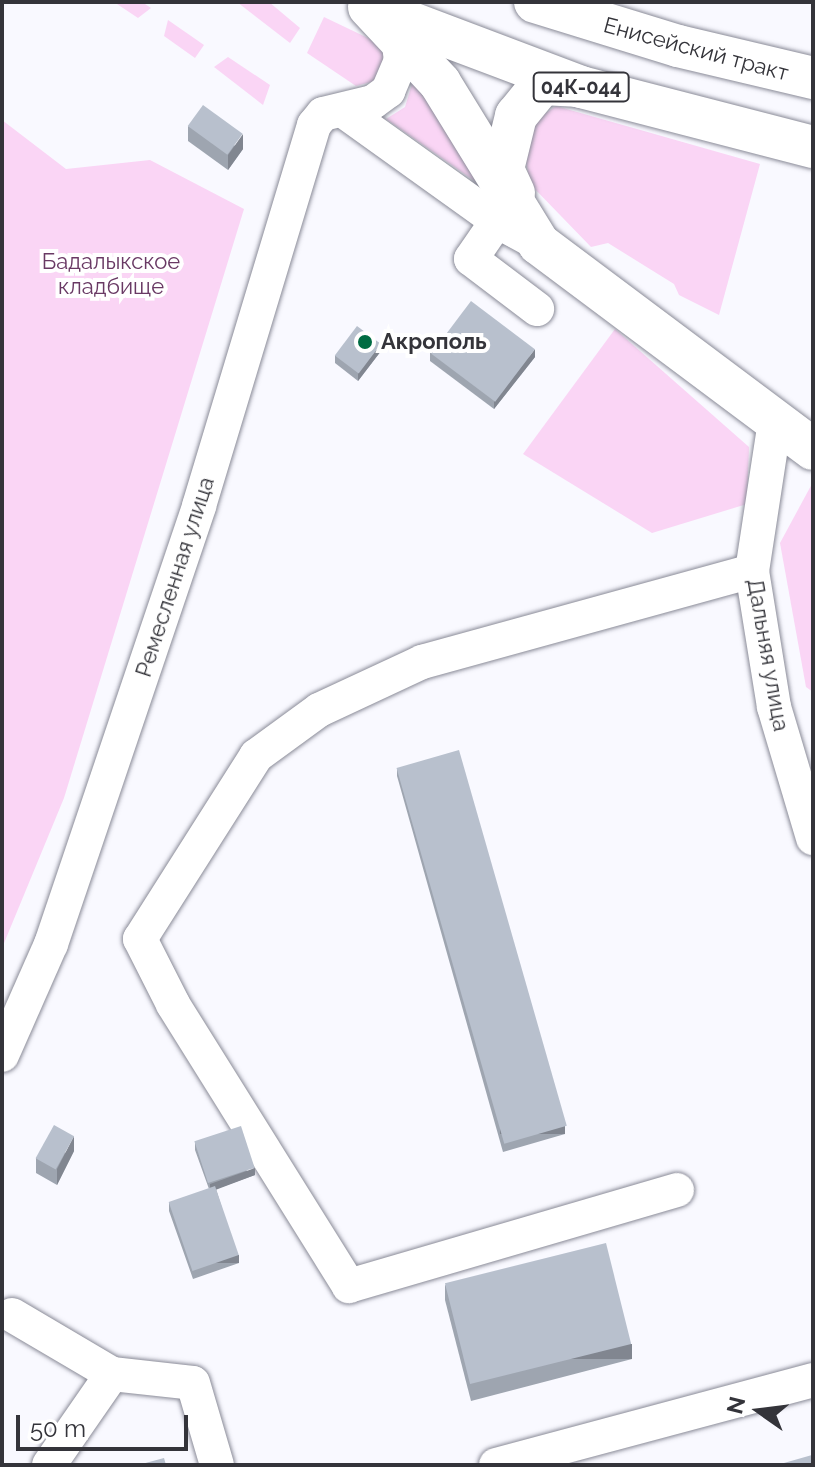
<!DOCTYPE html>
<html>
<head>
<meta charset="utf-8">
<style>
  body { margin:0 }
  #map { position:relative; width:815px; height:1467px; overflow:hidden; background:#f9f9ff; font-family:Raleway,sans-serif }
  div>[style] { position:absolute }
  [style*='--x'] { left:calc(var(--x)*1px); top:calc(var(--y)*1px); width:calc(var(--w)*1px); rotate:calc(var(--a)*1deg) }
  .green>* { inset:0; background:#fad5f5 }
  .roads { filter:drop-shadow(0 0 2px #8a8b98) drop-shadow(0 0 2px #8a8b98) }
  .minor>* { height:34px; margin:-17px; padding:0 17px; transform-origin:17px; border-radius:17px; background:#fff }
  .major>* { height:42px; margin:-21px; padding:0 21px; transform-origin:21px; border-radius:21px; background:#fff }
  .wall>* { inset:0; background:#9ea5b0 }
  .shaded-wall>* { inset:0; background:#818690; transform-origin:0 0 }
  .building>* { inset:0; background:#b8c0cd; transform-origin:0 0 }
  .dots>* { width:22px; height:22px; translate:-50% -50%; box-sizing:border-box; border:4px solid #fff; border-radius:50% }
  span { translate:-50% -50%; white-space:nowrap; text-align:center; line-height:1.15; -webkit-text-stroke:8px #fff; paint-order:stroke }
  .shield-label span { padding:2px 6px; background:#fff; border:2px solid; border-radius:6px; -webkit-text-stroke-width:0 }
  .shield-label { font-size:20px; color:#34343a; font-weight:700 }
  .street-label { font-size:22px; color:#34343a }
  .park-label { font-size:22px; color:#693964 }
  .poi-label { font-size:22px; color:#34343a; font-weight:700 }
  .left { translate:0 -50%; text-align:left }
  .frame { position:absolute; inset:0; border:4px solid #34343a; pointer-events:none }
  .north { position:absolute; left:719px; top:1371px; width:80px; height:80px; -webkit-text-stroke:6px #fff; paint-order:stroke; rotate:284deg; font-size:22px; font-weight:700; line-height:32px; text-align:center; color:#34343a }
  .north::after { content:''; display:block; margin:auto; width:28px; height:36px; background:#34343a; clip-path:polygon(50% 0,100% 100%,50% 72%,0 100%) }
  .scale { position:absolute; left:16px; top:1415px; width:172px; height:36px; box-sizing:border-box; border:4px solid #34343a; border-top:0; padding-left:10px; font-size:24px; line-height:28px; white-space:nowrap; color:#34343a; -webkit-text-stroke:6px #fff; paint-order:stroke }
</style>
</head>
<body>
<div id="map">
  <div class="green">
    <div style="clip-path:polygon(114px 2px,142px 2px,151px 8px,138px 18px)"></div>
    <div style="clip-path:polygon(237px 2px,269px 2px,300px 28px,290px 43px)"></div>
    <div style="clip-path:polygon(324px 17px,370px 39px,383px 52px,383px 68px,375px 81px,356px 86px,307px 53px)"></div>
    <div style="clip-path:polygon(168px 20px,204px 45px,195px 58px,164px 36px)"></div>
    <div style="clip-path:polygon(228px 57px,270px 85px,263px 105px,214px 67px)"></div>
    <div style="clip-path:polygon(412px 84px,422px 90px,483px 187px,386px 119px,405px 107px)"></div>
    <div style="clip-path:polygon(556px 106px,760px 164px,719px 315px,679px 295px,674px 284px,608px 243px,591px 247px,530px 184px,524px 149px,531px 124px)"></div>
    <div style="clip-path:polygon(2px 120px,66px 169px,150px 160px,244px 209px,64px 798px,2px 948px)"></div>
    <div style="clip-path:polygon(615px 329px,749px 447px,747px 504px,652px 533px,523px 454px)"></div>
    <div style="clip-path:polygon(813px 482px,813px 692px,806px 687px,780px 543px)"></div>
  </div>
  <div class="roads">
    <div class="minor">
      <div style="--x:345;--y:112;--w:187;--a:35.6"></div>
      <div style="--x:497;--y:221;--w:48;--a:28.7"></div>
      <div style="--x:518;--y:232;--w:24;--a:-152"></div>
      <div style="--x:497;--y:221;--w:46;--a:124.4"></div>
      <div style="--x:471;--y:259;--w:83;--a:37.1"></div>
      <div style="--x:775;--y:421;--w:152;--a:98.7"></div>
      <div style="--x:752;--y:571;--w:138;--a:80.8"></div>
      <div style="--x:774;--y:707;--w:137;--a:73.4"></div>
      <div style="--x:2;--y:1055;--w:121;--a:-66.2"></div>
      <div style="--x:51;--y:944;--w:462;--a:-71.3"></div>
      <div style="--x:199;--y:506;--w:398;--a:-73.2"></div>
      <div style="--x:314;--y:125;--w:14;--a:-51"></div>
      <div style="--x:323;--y:114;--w:51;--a:-13.5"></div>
      <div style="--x:373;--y:102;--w:19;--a:-36"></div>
      <div style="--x:388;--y:91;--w:33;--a:-67"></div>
      <div style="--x:401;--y:61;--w:26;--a:-97"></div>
      <div style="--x:677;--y:1190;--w:342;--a:163.7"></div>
      <div style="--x:349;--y:1286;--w:332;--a:-122"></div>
      <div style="--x:173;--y:1004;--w:73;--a:-116.9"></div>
      <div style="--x:140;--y:939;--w:217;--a:-57.6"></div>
      <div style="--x:256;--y:756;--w:78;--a:-36.1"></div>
      <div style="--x:319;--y:710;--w:114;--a:-25"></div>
      <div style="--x:422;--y:662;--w:342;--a:-15.4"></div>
      <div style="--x:12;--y:1315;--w:116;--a:30.5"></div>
      <div style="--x:112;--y:1374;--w:81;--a:6.3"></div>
      <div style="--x:193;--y:1383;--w:85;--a:73.7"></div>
      <div style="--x:49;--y:1465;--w:111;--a:-55.3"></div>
      <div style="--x:496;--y:1465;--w:328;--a:-15"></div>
    </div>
    <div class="major">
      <div style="--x:535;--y:2;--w:150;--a:17.1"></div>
      <div style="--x:678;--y:46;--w:139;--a:13.3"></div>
      <div style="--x:369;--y:7;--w:104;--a:46.9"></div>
      <div style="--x:440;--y:83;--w:189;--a:58.4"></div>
      <div style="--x:539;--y:244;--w:342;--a:36.8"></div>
      <div style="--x:385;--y:13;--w:210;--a:20.7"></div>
      <div style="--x:581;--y:87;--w:240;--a:14.5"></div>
      <div style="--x:514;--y:193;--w:26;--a:-115"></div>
      <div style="--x:503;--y:169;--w:55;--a:-76.2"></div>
      <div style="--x:516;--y:116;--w:41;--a:-50.9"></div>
      <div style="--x:542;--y:84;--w:34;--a:3"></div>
    </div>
  </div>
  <div class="wall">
    <div style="clip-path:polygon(188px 126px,243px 149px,228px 170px,188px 141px)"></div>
    <div style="clip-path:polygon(381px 351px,358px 381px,335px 363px,335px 356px)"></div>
    <div style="clip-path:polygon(430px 353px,535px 357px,494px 409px,430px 361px)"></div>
    <div style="clip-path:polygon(397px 768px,565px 1134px,503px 1152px,397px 776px)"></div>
    <div style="clip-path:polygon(195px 1142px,255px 1175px,216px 1189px,239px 1263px,193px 1279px,169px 1211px,169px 1203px,209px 1189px,195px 1150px)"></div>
    <div style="clip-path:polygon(74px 1151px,57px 1185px,36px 1173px,36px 1158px)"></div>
    <div style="clip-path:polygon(445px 1285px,632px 1359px,471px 1401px,445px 1300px)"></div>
  </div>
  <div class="shaded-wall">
    <div style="clip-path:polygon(243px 134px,243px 149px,228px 170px,228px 155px)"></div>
    <div style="clip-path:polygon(381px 344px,381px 351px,358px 381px,358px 373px)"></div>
    <div style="clip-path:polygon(535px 349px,535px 357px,494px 409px,494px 402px)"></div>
    <div style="left:565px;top:1126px;width:8px;height:65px;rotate:90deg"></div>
    <div style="clip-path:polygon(74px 1136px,74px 1151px,57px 1185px,57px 1169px)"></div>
    <div style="clip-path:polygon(255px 1168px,255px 1175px,210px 1192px,210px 1184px)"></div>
    <div style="left:239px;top:1255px;width:8px;height:49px;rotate:90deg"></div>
    <div style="left:632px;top:1344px;width:15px;height:166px;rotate:90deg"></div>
  </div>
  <div class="building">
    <div style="left:203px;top:105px;width:49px;height:26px;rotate:36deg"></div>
    <div style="left:471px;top:301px;width:80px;height:66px;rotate:37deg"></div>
    <div style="left:357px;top:326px;width:30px;height:37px;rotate:37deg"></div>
    <div style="left:459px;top:750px;width:391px;height:65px;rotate:74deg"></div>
    <div style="left:54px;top:1125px;width:23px;height:38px;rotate:29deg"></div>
    <div style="left:241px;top:1126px;width:44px;height:49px;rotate:72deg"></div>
    <div style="left:215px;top:1186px;width:73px;height:49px;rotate:71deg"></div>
    <div style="left:606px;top:1243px;width:104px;height:166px;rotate:76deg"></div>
    <div style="clip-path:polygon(812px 1455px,813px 1465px,777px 1465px)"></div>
    <div style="clip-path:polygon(164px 1458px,166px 1465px,138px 1465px)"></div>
  </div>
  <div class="dots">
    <div style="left:365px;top:342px;background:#006c43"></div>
  </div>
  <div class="shield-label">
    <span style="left:581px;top:87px">04К-044</span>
  </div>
  <div class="street-label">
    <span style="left:696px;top:49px;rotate:15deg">Енисейский тракт</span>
    <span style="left:175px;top:577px;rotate:-72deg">Ремесленная улица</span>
    <span style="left:768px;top:655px;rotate:80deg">Дальняя улица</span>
  </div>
  <div class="park-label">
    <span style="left:111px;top:274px">Бадалыкское<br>кладбище</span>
  </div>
  <div class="poi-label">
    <span class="left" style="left:381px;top:342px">Акрополь</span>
  </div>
  <div class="frame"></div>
  <div class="north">N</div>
  <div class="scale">50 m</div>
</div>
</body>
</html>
